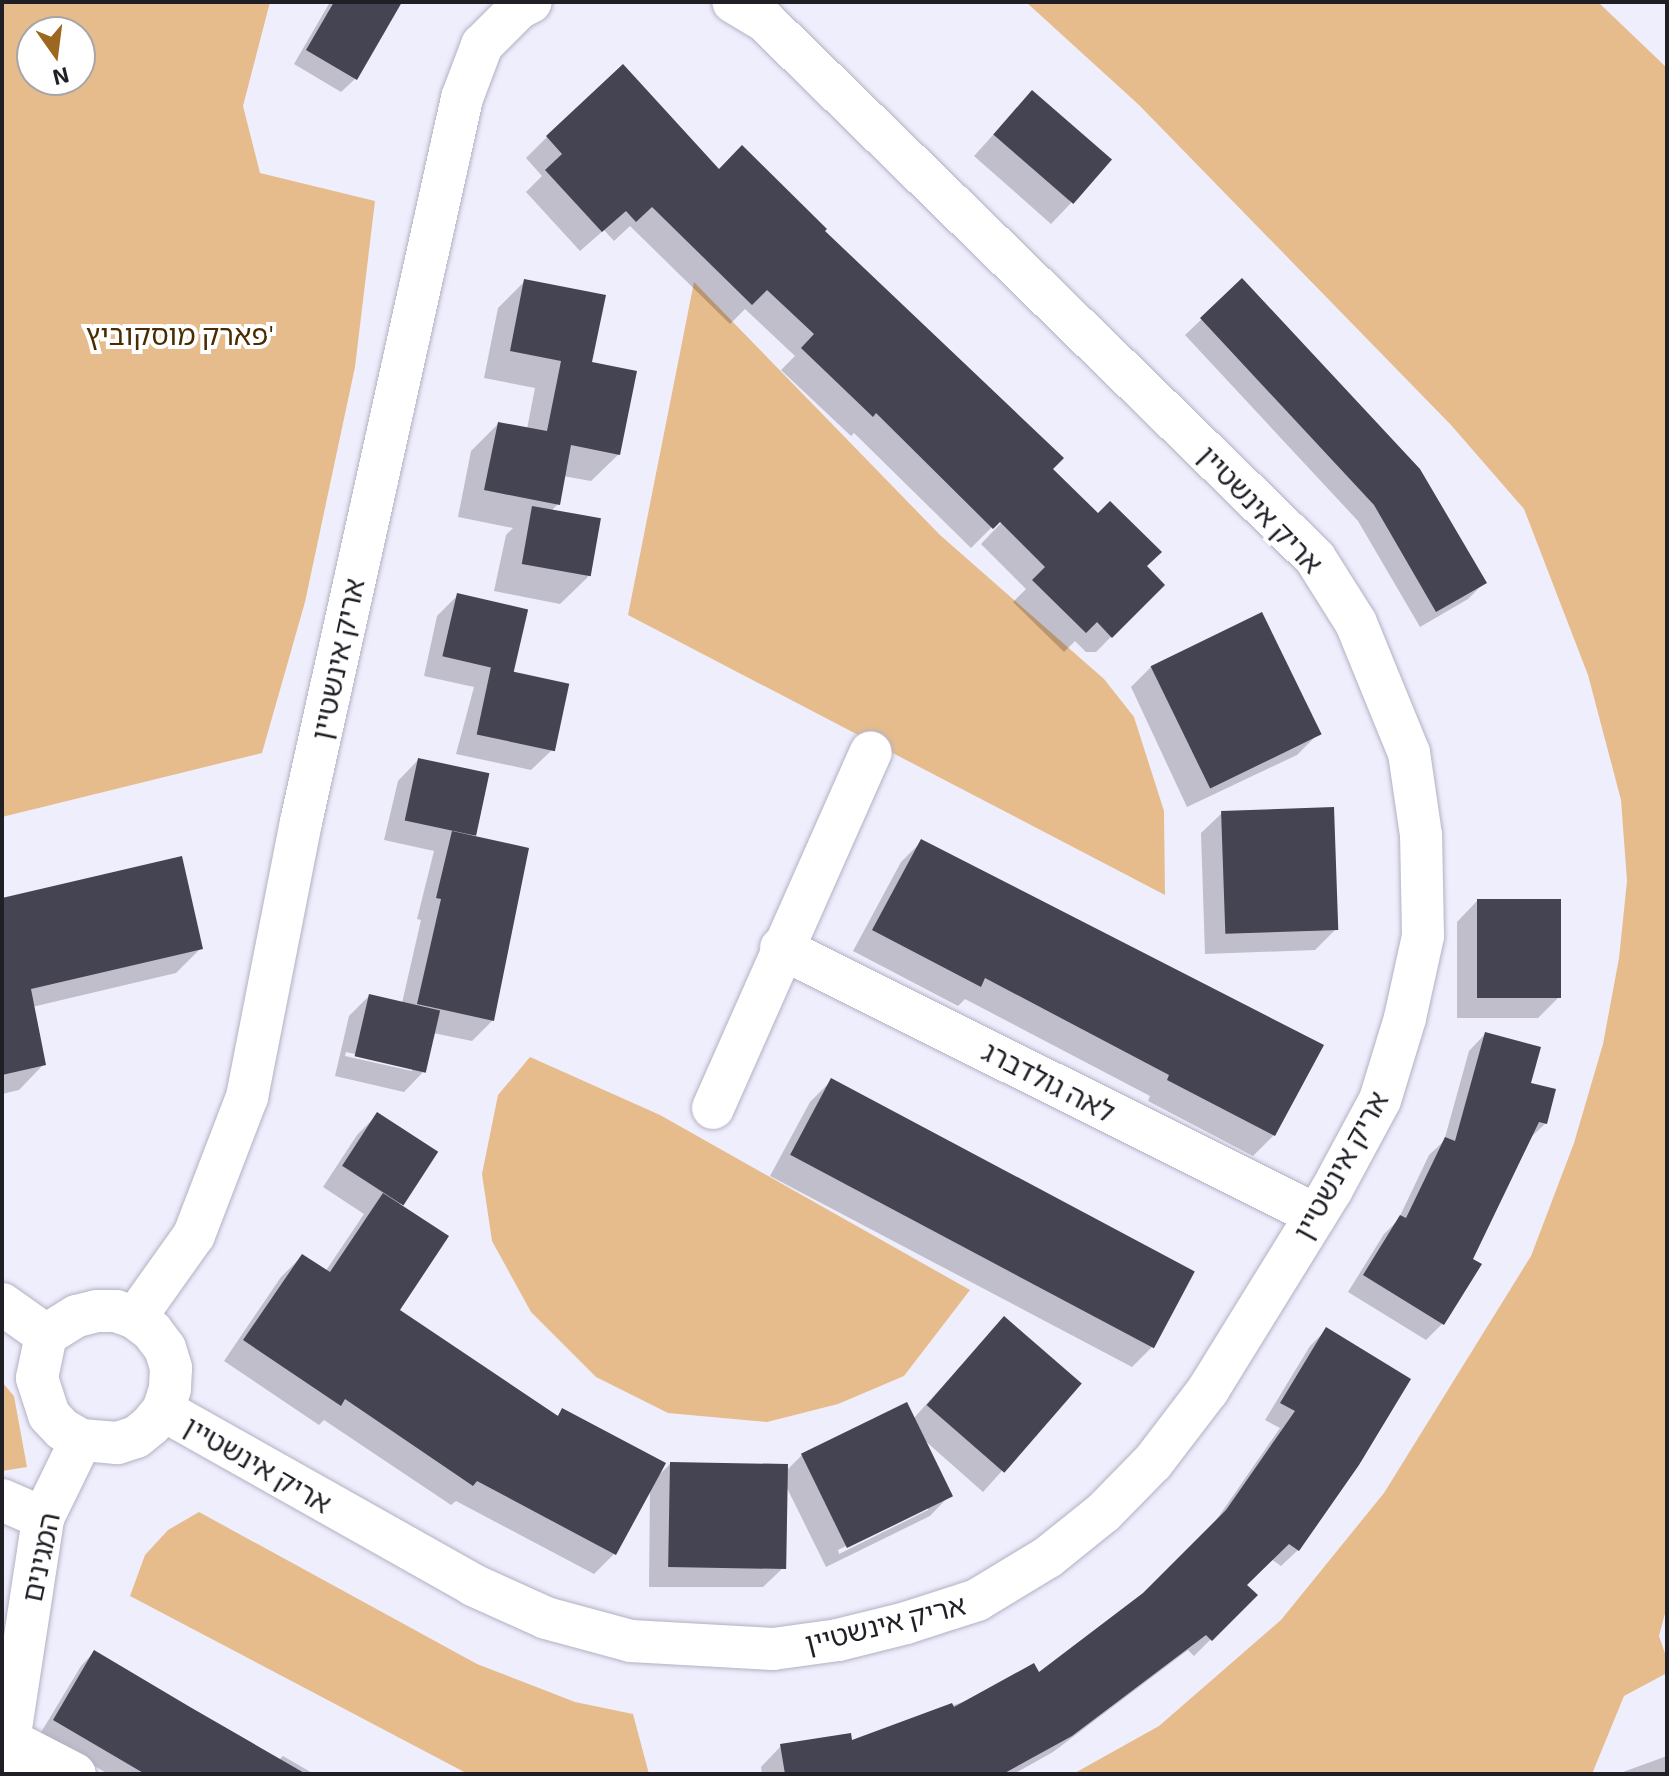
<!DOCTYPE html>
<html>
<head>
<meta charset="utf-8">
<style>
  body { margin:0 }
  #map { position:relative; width:1669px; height:1776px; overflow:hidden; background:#efeefd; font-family:"Exo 2","Noto Sans Hebrew",sans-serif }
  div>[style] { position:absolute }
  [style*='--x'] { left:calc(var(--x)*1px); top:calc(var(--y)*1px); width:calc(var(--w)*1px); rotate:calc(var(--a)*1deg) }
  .green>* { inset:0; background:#e7bc8c }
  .shadow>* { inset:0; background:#0003 }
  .building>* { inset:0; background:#454453; transform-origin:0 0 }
  .roads { filter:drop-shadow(0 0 2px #b2b1c2) drop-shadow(0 0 2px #b2b1c2) }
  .minor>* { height:42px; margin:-21px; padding:0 21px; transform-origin:21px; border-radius:21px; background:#fff }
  span { translate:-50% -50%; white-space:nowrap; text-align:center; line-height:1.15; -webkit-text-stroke:8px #fff; paint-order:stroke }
  .park-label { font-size:28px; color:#4b2c00 }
  .street-label { font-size:28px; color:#201f26 }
  .frame { position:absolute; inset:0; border:4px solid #201f26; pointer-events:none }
  .north { position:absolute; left:16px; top:16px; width:80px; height:80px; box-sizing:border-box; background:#fff; border:2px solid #a6a5a8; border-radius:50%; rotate:166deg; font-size:22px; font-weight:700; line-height:32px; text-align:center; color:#201f26 }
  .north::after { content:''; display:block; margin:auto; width:28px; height:36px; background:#9c671f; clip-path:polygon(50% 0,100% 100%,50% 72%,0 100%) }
</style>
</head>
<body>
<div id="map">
  <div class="green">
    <div style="clip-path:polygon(evenodd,2px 2px,270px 2px,243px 106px,260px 173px,375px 201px,355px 367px,305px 602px,262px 753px,2px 817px,2px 2px,32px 32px,80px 32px,80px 80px,32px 80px,32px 32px)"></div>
    <div style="clip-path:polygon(1026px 2px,1598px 2px,1667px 68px,1667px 1606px,1659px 1636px,1667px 1659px,1667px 1673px,1624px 1696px,1592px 1774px,1073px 1774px,1159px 1726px,1281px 1620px,1384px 1493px,1531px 1256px,1574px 1143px,1603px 1044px,1619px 958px,1627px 881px,1621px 800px,1588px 675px,1524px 509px,1451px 425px,1139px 105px)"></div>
    <div style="clip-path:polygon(694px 282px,940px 535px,1104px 679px,1134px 717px,1164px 811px,1165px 895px,628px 615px)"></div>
    <div style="clip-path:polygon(530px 1057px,660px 1115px,970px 1290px,904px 1376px,838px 1404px,767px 1422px,668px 1413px,596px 1377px,531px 1312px,492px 1241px,482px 1174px,498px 1095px)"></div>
    <div style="clip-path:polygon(2px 1382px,14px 1396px,27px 1467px,2px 1471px)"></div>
    <div style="clip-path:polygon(199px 1512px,477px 1664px,575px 1702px,633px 1714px,649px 1774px,468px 1774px,130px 1596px,145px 1555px,168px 1530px)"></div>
  </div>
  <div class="shadow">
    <div style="clip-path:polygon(330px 2px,400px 2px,355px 79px,341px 92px,294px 64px)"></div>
    <div style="clip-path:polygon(1012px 114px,1071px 203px,1051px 224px,974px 156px)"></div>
    <div style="clip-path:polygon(547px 137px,719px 171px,822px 231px,1162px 585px,1096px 652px,1086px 652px,1075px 641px,1064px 652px,1013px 602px,1026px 589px,981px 544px,1001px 523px,999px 520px,971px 548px,854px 433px,851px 436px,781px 370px,795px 356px,745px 309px,730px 324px,630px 226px,614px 241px,604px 230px,580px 251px,526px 192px,542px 176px,526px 158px)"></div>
    <div style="clip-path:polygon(525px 281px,590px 364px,619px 454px,591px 481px,563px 476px,558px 504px,551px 511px,588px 577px,560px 604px,494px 591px,506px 535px,513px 528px,458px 517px,471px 451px,498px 424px,527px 429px,535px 388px,484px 378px,498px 308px)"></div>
    <div style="clip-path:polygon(1242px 281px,1484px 583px,1468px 599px,1420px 627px,1358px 521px,1185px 335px)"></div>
    <div style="clip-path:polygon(458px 595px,512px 671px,510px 673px,552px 750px,531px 770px,456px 754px,474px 687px,424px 676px,437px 616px)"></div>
    <div style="clip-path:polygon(1152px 666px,1318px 734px,1297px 755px,1187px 807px,1131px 687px)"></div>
    <div style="clip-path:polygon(evenodd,418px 760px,473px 834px,493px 1020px,472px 1041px,433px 1033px,424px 1071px,404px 1092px,335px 1076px,349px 1016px,369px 996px,402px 1003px,421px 920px,417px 919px,434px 851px,384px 840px,398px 781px,418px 760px,346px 1052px,412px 1067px,412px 1071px,345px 1056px,346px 1052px)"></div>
    <div style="clip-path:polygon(1222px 813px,1336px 929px,1315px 950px,1205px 954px,1201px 833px)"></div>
    <div style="clip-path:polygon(922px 841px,1321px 1046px,1274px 1135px,1253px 1156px,1148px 1101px,1150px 1096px,965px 999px,958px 1006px,853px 951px,901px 862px)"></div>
    <div style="clip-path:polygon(2px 898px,201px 948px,176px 973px,32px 1007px,44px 1064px,19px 1090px,2px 1094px)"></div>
    <div style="clip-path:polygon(1477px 901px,1559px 997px,1538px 1018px,1457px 1018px,1457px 922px)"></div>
    <div style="clip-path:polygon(1485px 1034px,1529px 1084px,1546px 1123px,1529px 1139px,1443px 1323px,1426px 1340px,1348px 1292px,1384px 1234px,1398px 1220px,1429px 1155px,1444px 1141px,1469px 1051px)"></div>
    <div style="clip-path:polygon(831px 1081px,1152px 1347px,1132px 1367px,770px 1176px,810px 1102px)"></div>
    <div style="clip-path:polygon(evenodd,377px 1115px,435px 1153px,399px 1206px,397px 1310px,556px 1417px,563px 1410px,657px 1477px,670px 1464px,785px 1472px,802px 1455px,913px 1419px,1004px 1318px,1080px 1384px,983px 1492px,923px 1439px,950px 1495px,930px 1516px,826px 1567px,785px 1484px,784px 1567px,763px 1587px,649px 1587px,650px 1489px,614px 1554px,594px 1574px,456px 1501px,451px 1505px,324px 1420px,319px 1425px,224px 1361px,281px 1277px,302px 1256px,325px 1272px,364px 1214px,323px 1187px,357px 1135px,377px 1115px,928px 1506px,928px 1510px,839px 1554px,838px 1550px,928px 1506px)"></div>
    <div style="clip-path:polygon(1326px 1330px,1298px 1550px,1281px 1566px,1271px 1559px,1245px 1585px,1255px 1595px,1194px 1656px,1188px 1650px,1053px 1752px,1014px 1774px,883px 1774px,889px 1728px,1039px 1675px,1145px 1594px,1210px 1529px,1280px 1428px,1265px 1420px,1310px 1346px)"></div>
    <div style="clip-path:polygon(94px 1652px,279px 1760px,283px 1756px,314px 1774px,108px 1774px,40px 1734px,81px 1666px)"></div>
    <div style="clip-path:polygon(781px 1746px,856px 1774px,762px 1774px,761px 1767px)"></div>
    <div style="clip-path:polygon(1667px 1756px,1667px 1774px,1621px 1774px,1623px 1772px)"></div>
  </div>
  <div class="building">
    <div style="clip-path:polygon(334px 2px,402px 2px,357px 80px,306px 50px)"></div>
    <div style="clip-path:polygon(623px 64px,719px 169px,742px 145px,827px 229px,825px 231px,1064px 458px,1053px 469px,1098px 513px,1110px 501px,1162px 552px,1147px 566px,1165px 585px,1112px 638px,1097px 622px,1086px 633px,1032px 580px,1045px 567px,1000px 522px,993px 529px,876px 413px,873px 417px,801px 348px,814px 334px,767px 290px,752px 305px,652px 207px,636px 222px,626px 211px,602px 232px,545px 170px,562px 154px,546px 136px)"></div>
    <div style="left:1032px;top:90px;width:106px;height:59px;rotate:41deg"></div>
    <div style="clip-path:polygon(1242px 278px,1420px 469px,1487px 583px,1436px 612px,1374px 505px,1200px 318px)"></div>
    <div style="clip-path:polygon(524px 279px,606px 295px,592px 362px,637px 371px,620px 455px,571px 445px,560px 505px,484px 490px,498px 422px,547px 431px,561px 361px,510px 351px)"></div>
    <div style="left:532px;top:506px;width:70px;height:59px;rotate:10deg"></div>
    <div style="left:457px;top:593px;width:73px;height:65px;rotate:13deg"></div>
    <div style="left:1262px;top:612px;width:136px;height:124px;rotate:64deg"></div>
    <div style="left:491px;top:667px;width:80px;height:69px;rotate:12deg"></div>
    <div style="left:418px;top:758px;width:73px;height:64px;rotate:12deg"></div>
    <div style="left:1334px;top:807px;width:123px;height:113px;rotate:88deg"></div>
    <div style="clip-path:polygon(452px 831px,529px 848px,494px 1021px,417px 1004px,441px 899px,436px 898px)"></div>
    <div style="clip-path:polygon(921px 839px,1324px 1045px,1275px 1136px,1167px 1080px,1169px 1075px,985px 978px,981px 987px,872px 930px)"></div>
    <div style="clip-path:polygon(182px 856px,203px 949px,31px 989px,46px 1065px,2px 1075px,2px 898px)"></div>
    <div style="left:1477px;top:899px;width:84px;height:99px"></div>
    <div style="left:369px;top:994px;width:73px;height:64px;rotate:13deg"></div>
    <div style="clip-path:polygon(1485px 1032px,1541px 1047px,1531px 1083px,1556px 1089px,1547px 1124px,1539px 1122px,1473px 1259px,1482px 1264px,1444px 1325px,1363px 1275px,1400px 1215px,1406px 1218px,1445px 1137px,1455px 1141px)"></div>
    <div style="left:831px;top:1078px;width:412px;height:87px;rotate:28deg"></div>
    <div style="left:377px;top:1112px;width:73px;height:64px;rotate:33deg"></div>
    <div style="clip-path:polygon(383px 1193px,449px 1236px,400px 1310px,558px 1416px,562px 1408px,666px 1463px,616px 1555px,477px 1481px,473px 1486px,345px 1399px,341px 1406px,243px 1340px,302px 1254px,330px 1272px)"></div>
    <div style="left:1004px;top:1316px;width:103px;height:118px;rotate:41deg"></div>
    <div style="clip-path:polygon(1326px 1327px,1411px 1379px,1359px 1465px,1299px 1551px,1289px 1544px,1247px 1585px,1258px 1595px,1212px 1641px,1206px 1635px,1072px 1736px,1003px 1774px,785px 1774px,780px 1744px,851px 1733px,852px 1740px,952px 1703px,954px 1707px,1034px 1663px,1039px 1672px,1143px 1593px,1226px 1510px,1295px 1411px,1280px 1403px)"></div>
    <div style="left:907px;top:1402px;width:105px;height:118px;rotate:64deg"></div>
    <div style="left:670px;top:1462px;width:118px;height:105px;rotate:1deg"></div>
    <div style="clip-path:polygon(94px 1650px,190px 1707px,306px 1774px,145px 1774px,53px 1720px)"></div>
  </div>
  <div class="roads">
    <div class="minor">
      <div style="--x:781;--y:948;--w:598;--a:26.52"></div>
      <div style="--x:713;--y:1108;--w:389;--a:-66.1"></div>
      <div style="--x:2;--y:1304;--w:54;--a:35.2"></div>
      <div style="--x:97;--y:1311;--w:19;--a:0"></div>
      <div style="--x:116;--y:1311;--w:20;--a:20"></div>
      <div style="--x:135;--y:1318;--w:21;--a:37"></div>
      <div style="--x:152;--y:1331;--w:21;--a:53"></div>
      <div style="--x:165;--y:1348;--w:21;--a:73"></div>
      <div style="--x:171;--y:1368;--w:21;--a:93"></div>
      <div style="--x:170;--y:1389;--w:22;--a:108"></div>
      <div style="--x:163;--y:1410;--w:19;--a:129"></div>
      <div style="--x:151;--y:1425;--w:19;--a:141"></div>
      <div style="--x:136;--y:1437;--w:20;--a:162"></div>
      <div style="--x:117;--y:1443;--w:36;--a:-175"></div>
      <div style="--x:81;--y:1440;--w:22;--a:-150"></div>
      <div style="--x:62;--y:1429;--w:19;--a:-133"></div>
      <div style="--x:49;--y:1415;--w:39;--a:-108"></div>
      <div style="--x:37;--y:1378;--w:44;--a:-78.2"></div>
      <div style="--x:46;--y:1335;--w:36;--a:-32"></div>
      <div style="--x:77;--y:1316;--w:21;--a:-14"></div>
      <div style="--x:135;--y:1318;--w:102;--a:-54.6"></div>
      <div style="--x:194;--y:1235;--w:148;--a:-69"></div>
      <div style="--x:247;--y:1097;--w:280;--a:-78.9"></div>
      <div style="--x:301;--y:822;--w:742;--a:-77.46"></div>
      <div style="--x:462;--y:98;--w:57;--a:-69.3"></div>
      <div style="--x:482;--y:45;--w:52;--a:-45"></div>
      <div style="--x:519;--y:8;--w:13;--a:-27"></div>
      <div style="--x:163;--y:1410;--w:356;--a:29.4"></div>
      <div style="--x:473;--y:1585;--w:80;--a:24.3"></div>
      <div style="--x:546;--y:1618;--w:88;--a:15.1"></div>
      <div style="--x:631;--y:1641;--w:142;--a:3.2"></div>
      <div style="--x:773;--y:1649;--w:66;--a:-7.9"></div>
      <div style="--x:838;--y:1640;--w:70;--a:-14"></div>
      <div style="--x:906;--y:1623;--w:75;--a:-17.9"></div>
      <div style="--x:977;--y:1600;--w:83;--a:-31.2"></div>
      <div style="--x:1048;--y:1557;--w:70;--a:-38.7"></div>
      <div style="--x:1103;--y:1513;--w:71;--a:-45.6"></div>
      <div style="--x:1153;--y:1462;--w:91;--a:-52.6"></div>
      <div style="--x:1208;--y:1390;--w:234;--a:-58.3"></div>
      <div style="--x:1331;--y:1191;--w:103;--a:-61.7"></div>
      <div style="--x:1380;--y:1100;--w:86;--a:-73"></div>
      <div style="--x:1405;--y:1018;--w:84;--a:-77.6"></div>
      <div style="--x:1423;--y:936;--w:101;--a:-91.1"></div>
      <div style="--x:1421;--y:835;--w:83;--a:-98.3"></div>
      <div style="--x:1409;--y:753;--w:140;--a:-112.2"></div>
      <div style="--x:1356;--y:623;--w:77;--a:-122.2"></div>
      <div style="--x:1315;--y:558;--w:769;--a:-135.69"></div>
      <div style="--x:765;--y:21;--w:37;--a:-149"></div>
      <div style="--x:2;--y:1500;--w:45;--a:23.7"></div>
      <div style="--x:9;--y:1740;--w:74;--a:27.3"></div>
      <div style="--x:4;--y:1774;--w:259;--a:-81.3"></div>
      <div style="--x:43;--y:1518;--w:87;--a:-64"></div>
    </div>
  </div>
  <div class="park-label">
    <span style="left:180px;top:334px">פארק מוסקוביץ'</span>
  </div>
  <div class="street-label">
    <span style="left:1261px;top:509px;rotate:46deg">אריק אינשטיין</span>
    <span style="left:337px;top:659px;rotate:-78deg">אריק אינשטיין</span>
    <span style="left:1049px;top:1081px;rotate:27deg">לאה גולדברג</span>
    <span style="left:1340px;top:1165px;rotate:-61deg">אריק אינשטיין</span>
    <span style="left:258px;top:1464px;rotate:30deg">אריק אינשטיין</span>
    <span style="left:40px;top:1557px;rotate:-78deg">המגינים</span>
    <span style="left:885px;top:1623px;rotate:-14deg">אריק אינשטיין</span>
  </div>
  <div class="frame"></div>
  <div class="north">N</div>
</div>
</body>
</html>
